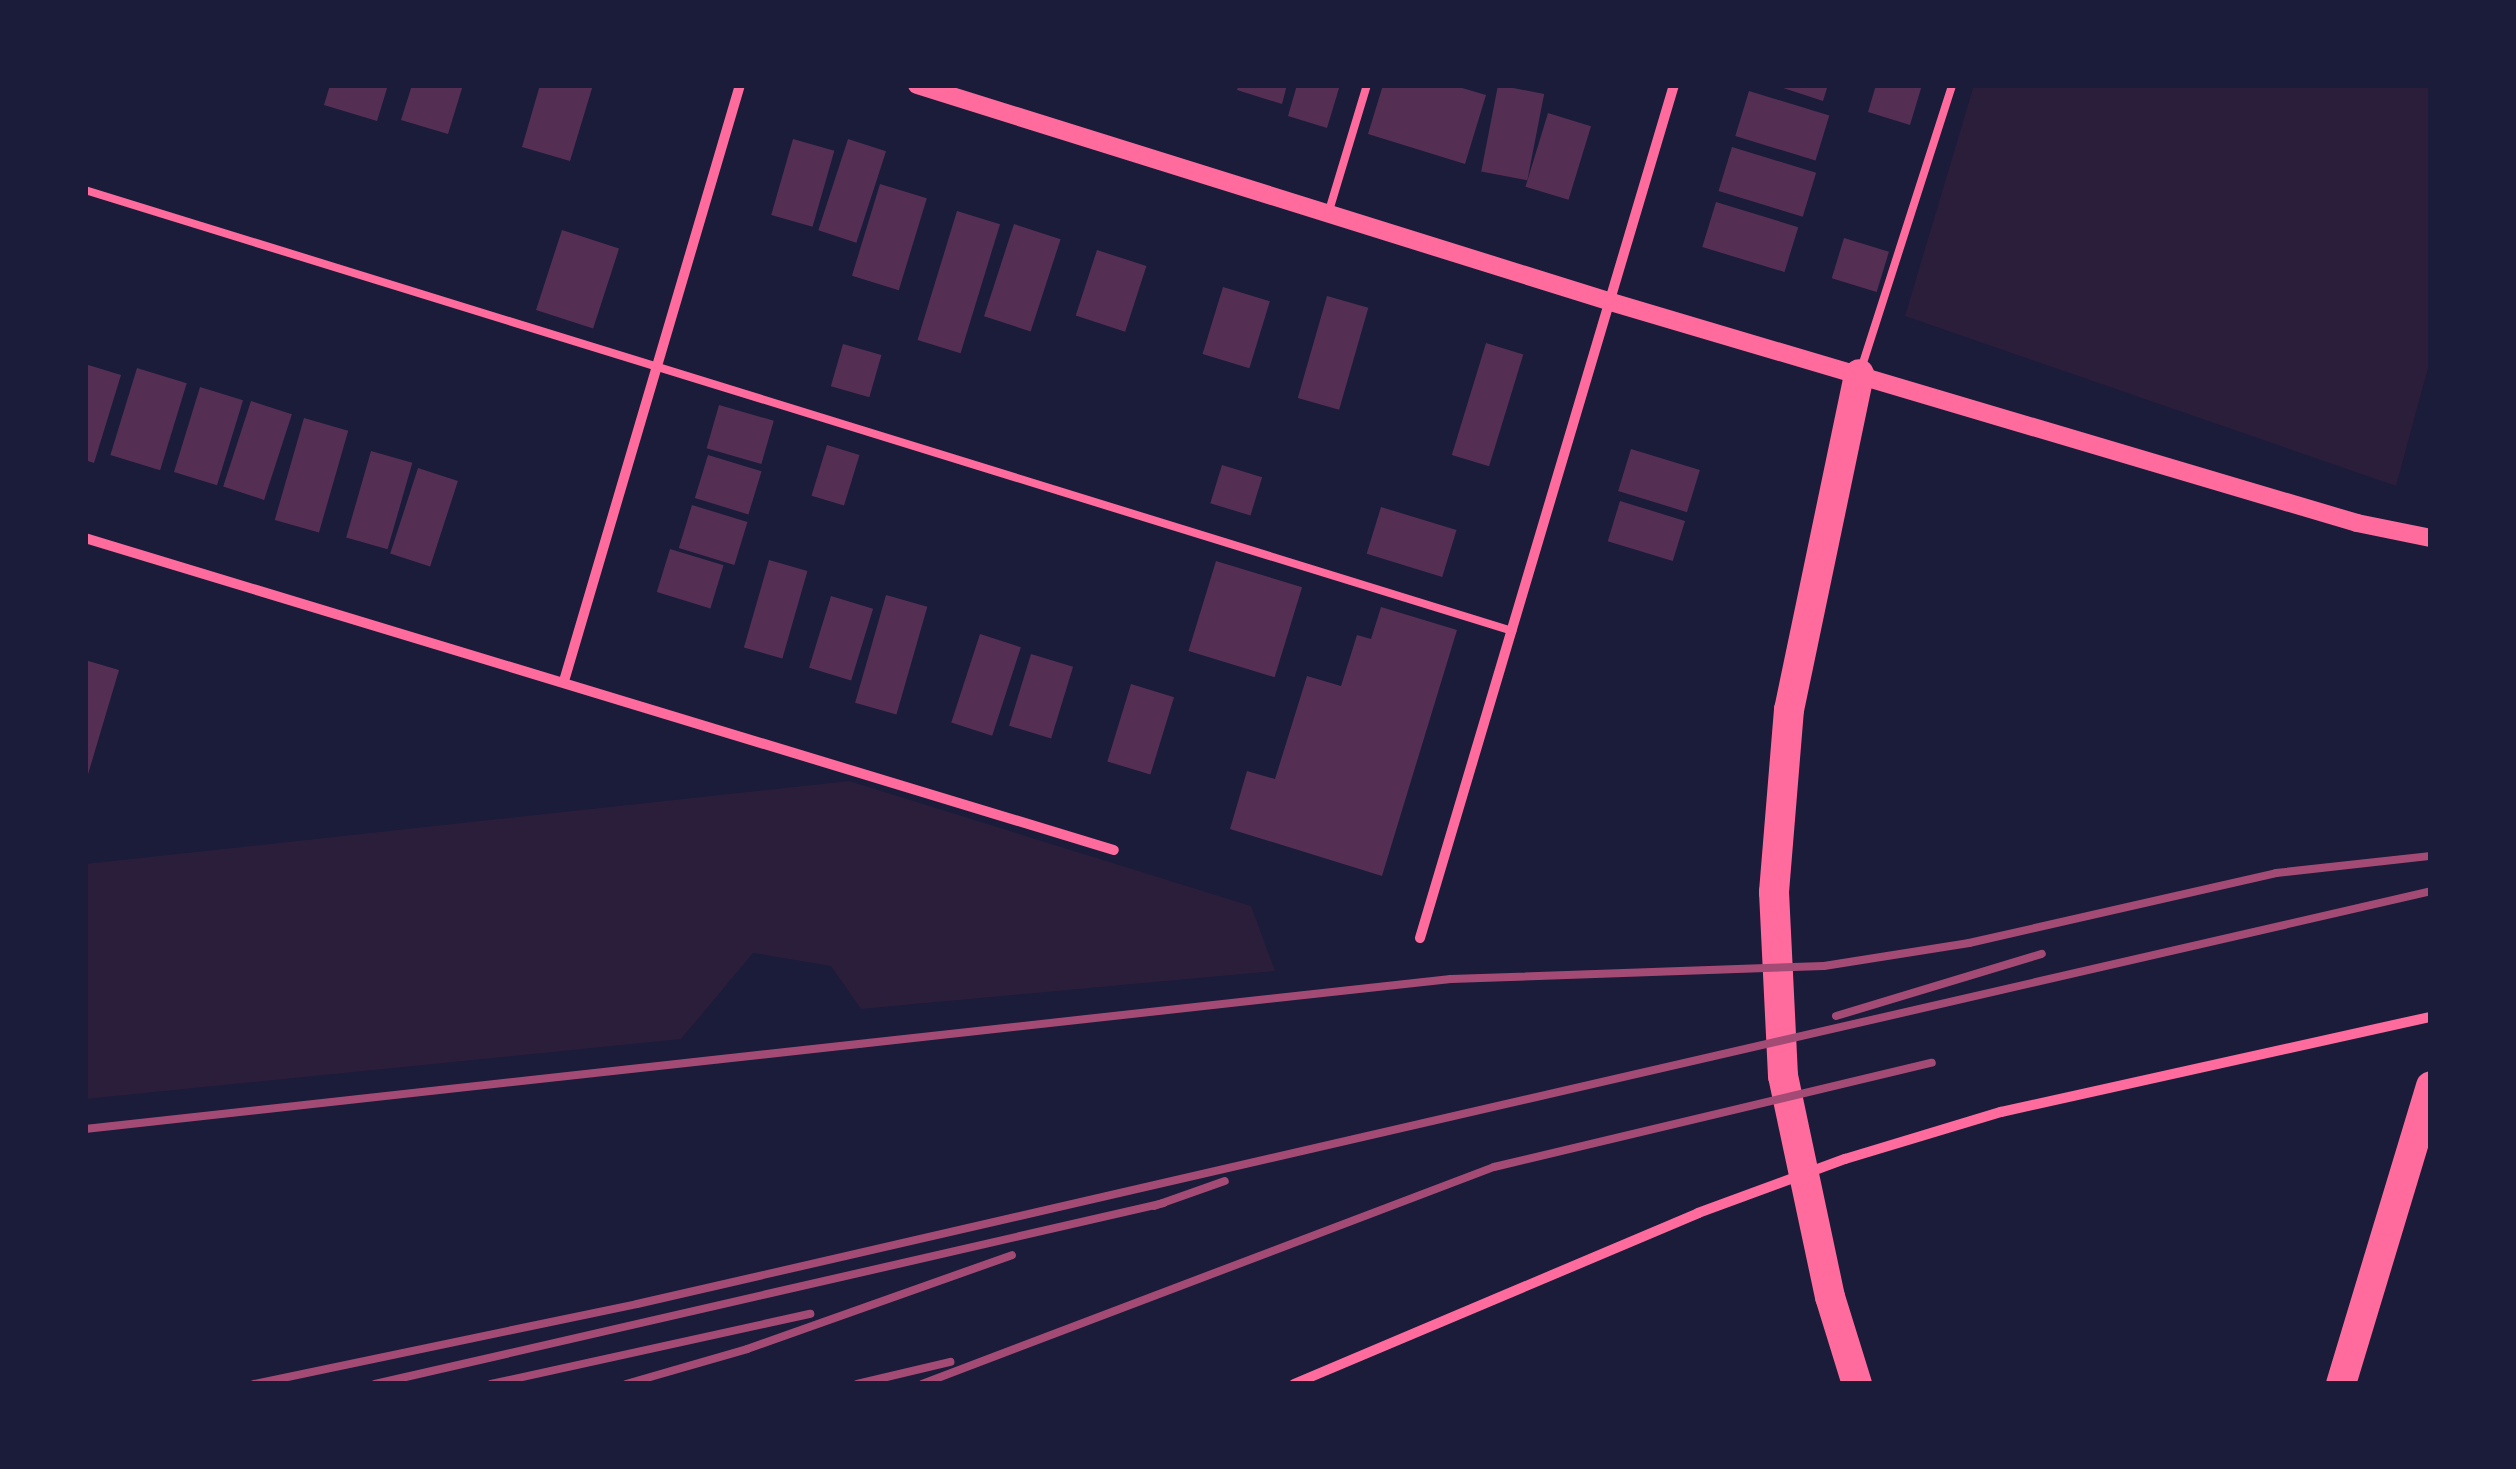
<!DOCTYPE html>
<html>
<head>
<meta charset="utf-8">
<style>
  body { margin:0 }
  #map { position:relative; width:2516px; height:1469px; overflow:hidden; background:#1b1b3a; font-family:"Alegreya Sans",sans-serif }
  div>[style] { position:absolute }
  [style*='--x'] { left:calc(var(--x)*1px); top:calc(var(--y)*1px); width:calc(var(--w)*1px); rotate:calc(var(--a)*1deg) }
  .green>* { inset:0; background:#2a1e3b }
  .building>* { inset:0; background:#542f53; transform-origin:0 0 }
  .service>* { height:8px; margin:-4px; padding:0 4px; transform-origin:4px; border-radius:4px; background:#ff6b9d }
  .minor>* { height:10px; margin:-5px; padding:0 5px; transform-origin:5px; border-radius:5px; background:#ff6b9d }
  .tertiary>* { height:18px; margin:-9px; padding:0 9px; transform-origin:9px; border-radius:9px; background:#ff6b9d }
  .motorway>* { height:30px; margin:-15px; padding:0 15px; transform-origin:15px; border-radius:15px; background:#ff6b9d }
  .rail>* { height:8px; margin:-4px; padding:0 4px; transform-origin:4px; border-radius:4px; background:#a44b75 }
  span { translate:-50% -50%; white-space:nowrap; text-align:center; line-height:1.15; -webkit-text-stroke:10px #1b1b3a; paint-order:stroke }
  .frame { position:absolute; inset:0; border:88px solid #1b1b3a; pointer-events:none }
</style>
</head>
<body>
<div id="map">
  <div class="green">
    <div style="clip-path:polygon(1974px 85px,2431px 85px,2431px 357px,2396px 486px,1905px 316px)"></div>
    <div style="clip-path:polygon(849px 781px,1251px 906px,1275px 971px,861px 1009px,831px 966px,753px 953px,681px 1039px,85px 1099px,85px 864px)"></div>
  </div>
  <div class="building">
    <div style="clip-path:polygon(330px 85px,388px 85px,377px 121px,324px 105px)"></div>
    <div style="clip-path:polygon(412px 85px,463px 85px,448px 134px,401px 120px)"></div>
    <div style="clip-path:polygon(540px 85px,593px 85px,570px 161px,522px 147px)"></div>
    <div style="clip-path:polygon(1239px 85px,1287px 85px,1282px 104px,1237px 90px)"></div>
    <div style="clip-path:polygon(1297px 85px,1340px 85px,1327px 128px,1288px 116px)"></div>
    <div style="clip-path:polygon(1383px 85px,1452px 85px,1486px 95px,1465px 164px,1368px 134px)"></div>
    <div style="left:1498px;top:85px;width:47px;height:88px;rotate:11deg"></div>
    <div style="clip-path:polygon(1774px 85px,1828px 85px,1823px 101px)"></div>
    <div style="clip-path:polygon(1876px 85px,1922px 85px,1910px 125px,1868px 112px)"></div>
    <div style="left:1749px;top:91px;width:84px;height:47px;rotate:17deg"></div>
    <div style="left:1548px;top:113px;width:45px;height:77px;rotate:17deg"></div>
    <div style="left:793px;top:139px;width:43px;height:79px;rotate:16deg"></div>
    <div style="left:848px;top:139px;width:40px;height:96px;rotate:18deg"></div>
    <div style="left:1732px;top:147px;width:88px;height:46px;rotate:17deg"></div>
    <div style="left:880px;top:184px;width:49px;height:96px;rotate:17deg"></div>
    <div style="left:1716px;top:202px;width:86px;height:47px;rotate:17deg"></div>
    <div style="left:957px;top:211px;width:45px;height:135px;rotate:17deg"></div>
    <div style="left:1014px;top:224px;width:49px;height:97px;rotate:18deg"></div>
    <div style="left:562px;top:230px;width:60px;height:84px;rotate:18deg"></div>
    <div style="left:1844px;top:238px;width:47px;height:42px;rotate:17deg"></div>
    <div style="left:1097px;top:250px;width:52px;height:69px;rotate:18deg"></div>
    <div style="left:1223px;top:287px;width:49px;height:70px;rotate:17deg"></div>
    <div style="left:1327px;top:296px;width:43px;height:106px;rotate:16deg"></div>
    <div style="left:1486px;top:343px;width:39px;height:117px;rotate:17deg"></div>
    <div style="left:843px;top:344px;width:40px;height:44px;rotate:16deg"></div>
    <div style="clip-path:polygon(85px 364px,121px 375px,94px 463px,85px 460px)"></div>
    <div style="left:137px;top:368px;width:52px;height:91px;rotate:17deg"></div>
    <div style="left:200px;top:387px;width:45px;height:89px;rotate:17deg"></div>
    <div style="left:251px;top:401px;width:43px;height:90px;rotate:18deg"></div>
    <div style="left:719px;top:405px;width:57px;height:45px;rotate:16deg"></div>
    <div style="left:304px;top:418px;width:46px;height:106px;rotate:16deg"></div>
    <div style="left:827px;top:445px;width:34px;height:53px;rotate:17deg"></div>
    <div style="left:1631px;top:449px;width:72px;height:44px;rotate:17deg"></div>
    <div style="left:371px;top:451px;width:43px;height:90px;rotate:16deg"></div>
    <div style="left:708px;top:455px;width:56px;height:45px;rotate:17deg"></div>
    <div style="left:1222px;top:465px;width:42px;height:40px;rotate:17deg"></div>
    <div style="left:418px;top:468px;width:42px;height:90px;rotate:18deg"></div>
    <div style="left:1620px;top:501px;width:68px;height:42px;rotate:17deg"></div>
    <div style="left:692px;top:505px;width:58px;height:45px;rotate:17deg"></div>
    <div style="left:1381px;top:507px;width:79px;height:49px;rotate:17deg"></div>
    <div style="left:670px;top:549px;width:56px;height:45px;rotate:17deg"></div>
    <div style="left:769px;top:560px;width:40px;height:91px;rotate:16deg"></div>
    <div style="left:1216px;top:561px;width:90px;height:94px;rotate:17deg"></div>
    <div style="left:886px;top:595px;width:43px;height:112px;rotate:16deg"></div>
    <div style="left:831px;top:596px;width:44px;height:75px;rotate:17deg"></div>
    <div style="clip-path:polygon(1381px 607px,1457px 630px,1382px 876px,1230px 829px,1247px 771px,1275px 779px,1307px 676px,1341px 686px,1357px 635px,1371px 639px)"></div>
    <div style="left:980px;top:634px;width:43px;height:93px;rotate:18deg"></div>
    <div style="left:1031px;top:654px;width:44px;height:75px;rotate:17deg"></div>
    <div style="clip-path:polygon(85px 660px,119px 670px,86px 781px,85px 780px)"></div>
    <div style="left:1131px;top:684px;width:45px;height:81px;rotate:17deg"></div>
  </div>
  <div class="service">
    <div style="--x:85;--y:190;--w:1494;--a:17.17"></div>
    <div style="--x:1328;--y:214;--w:135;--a:-73.2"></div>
    <div style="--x:1862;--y:366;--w:295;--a:-72.2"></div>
  </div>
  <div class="minor">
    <div style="--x:85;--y:538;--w:1075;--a:16.87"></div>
    <div style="--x:564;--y:681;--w:621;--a:-73.55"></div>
    <div style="--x:1420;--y:938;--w:890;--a:-73.42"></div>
    <div style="--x:1294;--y:1384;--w:439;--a:-22.9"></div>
    <div style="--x:1698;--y:1213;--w:157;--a:-20.2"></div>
    <div style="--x:1845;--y:1159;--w:163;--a:-16.8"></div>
    <div style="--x:2001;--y:1112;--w:440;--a:-12.5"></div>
  </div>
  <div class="tertiary">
    <div style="--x:917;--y:85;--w:727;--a:17.36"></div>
    <div style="--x:1611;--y:302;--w:778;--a:16.5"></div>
    <div style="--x:2357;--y:523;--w:76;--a:11.5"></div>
  </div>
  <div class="motorway">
    <div style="--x:1857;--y:1384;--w:91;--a:-107.2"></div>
    <div style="--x:1830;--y:1297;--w:226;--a:-102"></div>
    <div style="--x:1783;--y:1076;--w:184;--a:-92.8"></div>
    <div style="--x:1774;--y:892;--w:183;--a:-85.3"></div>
    <div style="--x:1789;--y:710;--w:343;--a:-78.2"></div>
    <div style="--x:2341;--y:1384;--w:311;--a:-73.2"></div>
  </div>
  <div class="rail">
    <div style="--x:1836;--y:1016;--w:215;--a:-16.8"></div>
    <div style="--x:85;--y:1129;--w:1374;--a:-6.27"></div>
    <div style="--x:1451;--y:979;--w:373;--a:-2"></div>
    <div style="--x:1824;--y:966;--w:147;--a:-9"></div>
    <div style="--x:1969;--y:943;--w:315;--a:-12.8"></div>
    <div style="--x:2276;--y:873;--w:156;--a:-6.3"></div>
    <div style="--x:1154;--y:1206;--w:75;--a:-19.4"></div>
    <div style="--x:254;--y:1384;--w:391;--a:-11.8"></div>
    <div style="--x:637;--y:1304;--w:1841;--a:-12.96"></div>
    <div style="--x:375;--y:1384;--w:809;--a:-12.92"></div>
    <div style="--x:491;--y:1384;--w:327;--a:-12.4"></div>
    <div style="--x:626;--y:1384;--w:126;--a:-16.1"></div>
    <div style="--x:747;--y:1349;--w:281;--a:-19.5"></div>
    <div style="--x:857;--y:1384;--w:96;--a:-13.3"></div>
    <div style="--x:922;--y:1384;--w:612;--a:-20.78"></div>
    <div style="--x:1494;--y:1167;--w:450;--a:-13.4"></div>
  </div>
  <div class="frame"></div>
</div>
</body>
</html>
